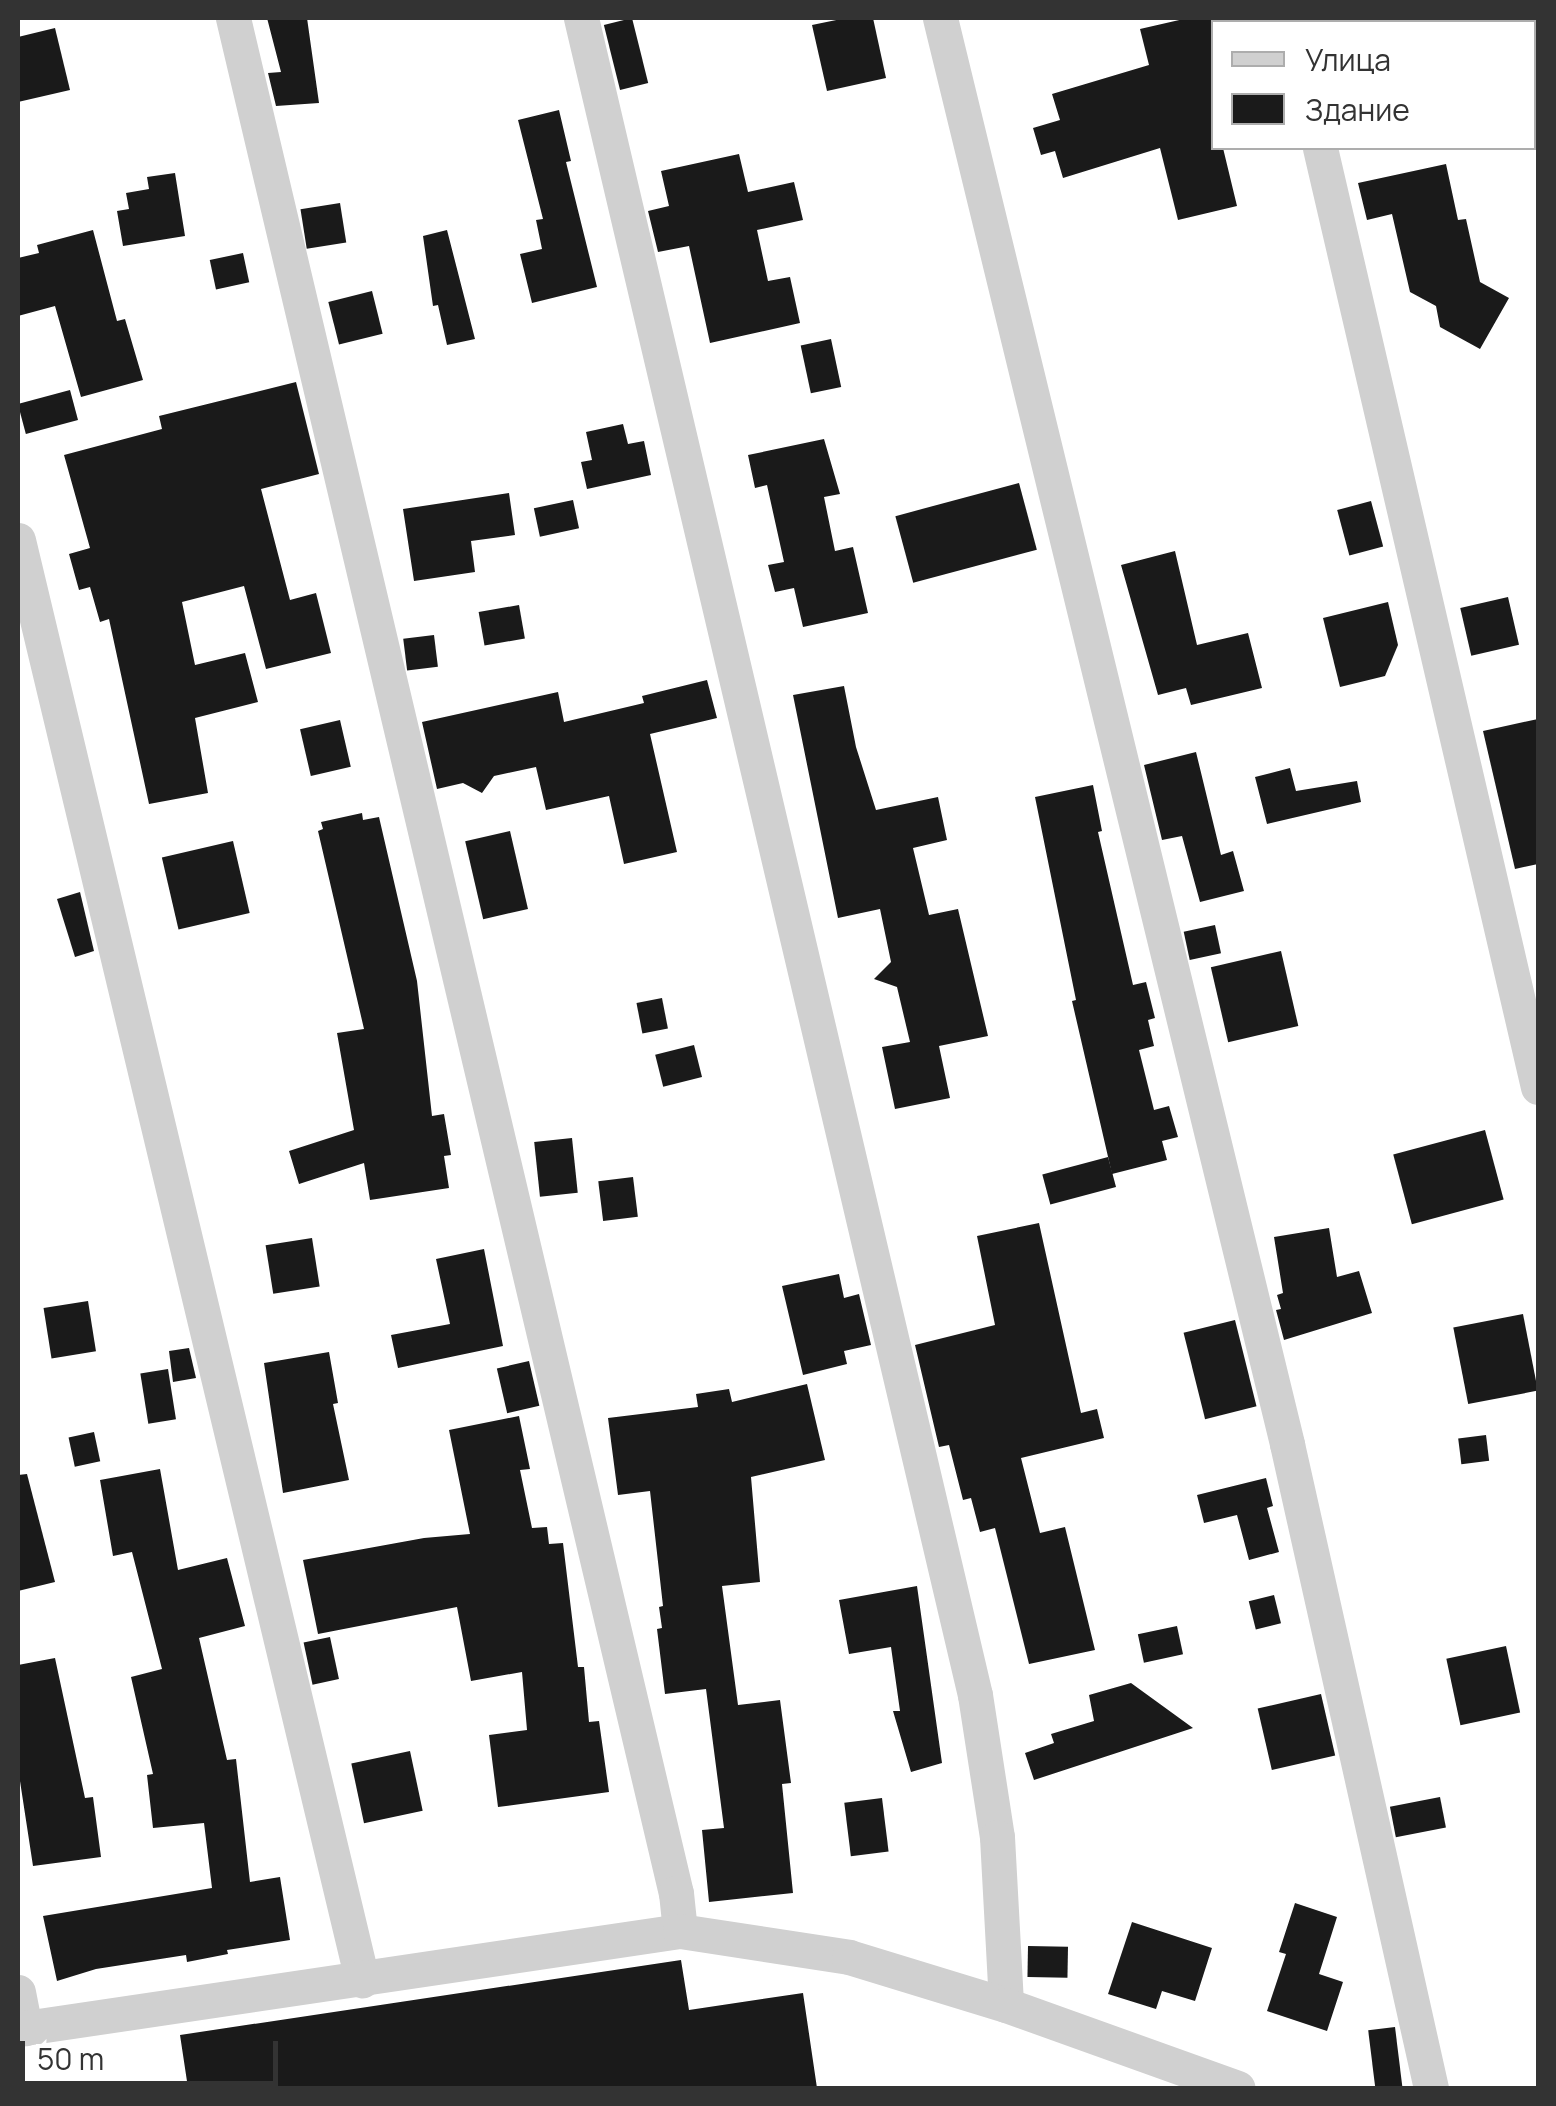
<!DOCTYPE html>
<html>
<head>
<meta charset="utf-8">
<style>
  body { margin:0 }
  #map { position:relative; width:1556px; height:2106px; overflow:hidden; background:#fff; font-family:Manrope,sans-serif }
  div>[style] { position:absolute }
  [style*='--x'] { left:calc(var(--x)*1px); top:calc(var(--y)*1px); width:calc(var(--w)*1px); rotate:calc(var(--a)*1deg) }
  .building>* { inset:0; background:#1a1a1a; transform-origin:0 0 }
  .minor>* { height:35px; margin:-17.5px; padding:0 17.5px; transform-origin:17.5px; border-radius:17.5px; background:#d0d0d0 }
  span { translate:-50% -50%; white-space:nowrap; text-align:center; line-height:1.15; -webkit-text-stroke:10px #fff; paint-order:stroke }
  .frame { position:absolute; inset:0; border:20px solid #333; pointer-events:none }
  .legend { position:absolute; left:1211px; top:20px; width:325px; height:130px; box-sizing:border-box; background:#fff; border:2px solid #adadad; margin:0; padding:12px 18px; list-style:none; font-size:30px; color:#333 }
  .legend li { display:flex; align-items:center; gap:20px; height:50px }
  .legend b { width:50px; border:2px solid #adadad }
  .scale { position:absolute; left:20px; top:2041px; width:258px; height:45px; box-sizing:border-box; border:5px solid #333; border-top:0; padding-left:12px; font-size:30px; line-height:35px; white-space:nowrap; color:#333; -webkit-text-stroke:8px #fff; paint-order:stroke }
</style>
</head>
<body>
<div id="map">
  <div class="building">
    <div style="clip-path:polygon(267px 18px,307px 18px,319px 103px,276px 106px,268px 73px,281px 72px)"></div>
    <div style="left:632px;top:18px;width:67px;height:29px;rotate:76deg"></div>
    <div style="clip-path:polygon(846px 18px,873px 18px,886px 78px,827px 91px,812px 25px)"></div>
    <div style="clip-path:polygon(1188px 18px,1214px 18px,1214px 148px,1223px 148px,1237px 206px,1178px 220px,1160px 148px,1063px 178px,1055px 151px,1041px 155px,1033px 128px,1060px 120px,1052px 94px,1149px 65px,1140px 29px)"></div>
    <div style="clip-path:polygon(55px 28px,70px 90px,18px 102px,18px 37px)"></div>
    <div style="clip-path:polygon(559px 110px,571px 161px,566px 162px,597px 287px,532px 303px,520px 254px,542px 249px,536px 220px,543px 219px,518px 120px)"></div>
    <div style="clip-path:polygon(739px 154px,748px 192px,794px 182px,803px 220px,757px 230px,768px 281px,790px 277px,800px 323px,710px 343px,689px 246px,658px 252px,648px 211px,669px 206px,661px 171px)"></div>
    <div style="clip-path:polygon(1446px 164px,1458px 220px,1466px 219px,1480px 282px,1509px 298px,1480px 349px,1440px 327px,1436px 306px,1410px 292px,1392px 214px,1367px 220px,1358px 183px)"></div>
    <div style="clip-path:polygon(175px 173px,185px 236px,123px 246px,117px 211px,129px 209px,126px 193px,149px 189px,147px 177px)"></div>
    <div style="left:340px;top:203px;width:40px;height:40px;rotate:81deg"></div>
    <div style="clip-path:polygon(93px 230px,117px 321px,125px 319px,143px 380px,81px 397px,55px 306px,18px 316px,18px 258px,39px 253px,37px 245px)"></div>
    <div style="clip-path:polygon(447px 230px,475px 339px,447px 345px,438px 305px,433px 306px,423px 236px)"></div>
    <div style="left:243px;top:253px;width:30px;height:34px;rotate:78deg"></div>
    <div style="left:372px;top:291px;width:44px;height:45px;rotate:76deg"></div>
    <div style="left:831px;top:339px;width:49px;height:31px;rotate:78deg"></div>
    <div style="clip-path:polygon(296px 382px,319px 474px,261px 489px,290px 600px,316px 593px,331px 653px,266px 669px,244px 586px,182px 602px,195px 665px,245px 653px,258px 702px,195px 718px,208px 793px,149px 804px,109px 619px,100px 622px,90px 587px,79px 590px,69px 554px,90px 548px,64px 455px,162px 429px,159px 416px)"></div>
    <div style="left:70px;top:390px;width:31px;height:54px;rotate:75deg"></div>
    <div style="clip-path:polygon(623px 424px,628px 444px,644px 441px,651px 475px,587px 489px,581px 462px,592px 460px,586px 432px)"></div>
    <div style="clip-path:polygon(824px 439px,840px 494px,824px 497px,835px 551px,853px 547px,868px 613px,803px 627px,794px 588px,775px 592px,768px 565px,784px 562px,767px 485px,755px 488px,748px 455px)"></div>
    <div style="left:1019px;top:483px;width:69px;height:128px;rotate:75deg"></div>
    <div style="clip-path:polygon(509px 493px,515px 535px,471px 541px,475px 572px,414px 581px,403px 509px)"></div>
    <div style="left:573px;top:500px;width:29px;height:40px;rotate:78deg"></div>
    <div style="left:1371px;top:501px;width:47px;height:35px;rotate:75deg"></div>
    <div style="clip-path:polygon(1175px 551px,1197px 645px,1248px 633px,1262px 688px,1191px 705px,1186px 688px,1158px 695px,1121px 565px)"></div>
    <div style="left:1508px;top:597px;width:49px;height:49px;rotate:77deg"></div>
    <div style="clip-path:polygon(1388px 602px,1398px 645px,1385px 676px,1340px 687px,1323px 618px)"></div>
    <div style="left:519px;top:605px;width:34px;height:41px;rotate:80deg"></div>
    <div style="left:434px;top:635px;width:32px;height:31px;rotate:83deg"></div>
    <div style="clip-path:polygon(707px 680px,717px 718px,650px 734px,677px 852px,624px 864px,609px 796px,546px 810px,536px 767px,494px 776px,482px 793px,463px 783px,437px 789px,422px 722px,558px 692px,564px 722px,644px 703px,642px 696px)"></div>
    <div style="clip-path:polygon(844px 686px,856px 747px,876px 810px,938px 797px,947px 840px,913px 848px,929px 915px,958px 909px,988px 1036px,939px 1046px,950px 1098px,895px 1109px,882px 1047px,910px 1042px,897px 987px,874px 979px,891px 962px,880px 909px,838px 918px,793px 695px)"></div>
    <div style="clip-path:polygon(1538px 719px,1538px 864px,1515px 869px,1483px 731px)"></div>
    <div style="left:340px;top:720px;width:48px;height:41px;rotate:77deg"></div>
    <div style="clip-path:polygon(1196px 752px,1221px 855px,1233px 851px,1244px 891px,1200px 902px,1182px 836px,1162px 840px,1144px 765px)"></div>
    <div style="clip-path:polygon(1290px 768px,1296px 791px,1357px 781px,1361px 802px,1267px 824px,1255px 777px)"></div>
    <div style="clip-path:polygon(1093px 785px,1102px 831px,1098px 832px,1133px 985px,1146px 982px,1155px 1018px,1148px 1020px,1154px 1046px,1139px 1050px,1154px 1110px,1169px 1106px,1178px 1137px,1162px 1141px,1167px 1160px,1112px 1174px,1072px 1001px,1076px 1000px,1035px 797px)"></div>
    <div style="clip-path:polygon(362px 813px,363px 820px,379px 817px,417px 981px,432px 1116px,444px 1114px,451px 1155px,444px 1156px,449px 1188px,370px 1200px,364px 1163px,299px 1184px,289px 1151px,354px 1130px,337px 1033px,364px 1029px,318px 831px,323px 829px,321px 822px)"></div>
    <div style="left:510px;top:831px;width:80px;height:46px;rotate:77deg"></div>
    <div style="left:233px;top:841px;width:74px;height:73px;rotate:77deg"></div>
    <div style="clip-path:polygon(80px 892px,94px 951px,75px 957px,57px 899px)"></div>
    <div style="left:1215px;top:925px;width:29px;height:32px;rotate:78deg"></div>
    <div style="left:1281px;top:951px;width:77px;height:72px;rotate:77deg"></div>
    <div style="left:662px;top:998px;width:31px;height:26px;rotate:79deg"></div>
    <div style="left:694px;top:1045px;width:33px;height:40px;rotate:76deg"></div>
    <div style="left:1485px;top:1130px;width:72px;height:95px;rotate:75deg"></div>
    <div style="left:572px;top:1138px;width:55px;height:38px;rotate:84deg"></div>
    <div style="left:1108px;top:1157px;width:31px;height:68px;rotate:75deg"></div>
    <div style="left:633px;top:1177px;width:40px;height:35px;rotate:83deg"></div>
    <div style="clip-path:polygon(1039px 1223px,1081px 1413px,1097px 1409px,1104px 1438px,1021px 1458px,1040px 1533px,1065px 1527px,1095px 1650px,1029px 1664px,995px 1528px,980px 1532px,971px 1498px,963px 1500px,949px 1445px,939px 1447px,915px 1345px,995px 1325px,977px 1236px)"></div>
    <div style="clip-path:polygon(1329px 1228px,1337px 1277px,1359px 1271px,1372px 1313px,1284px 1340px,1276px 1310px,1281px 1309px,1277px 1295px,1283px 1293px,1274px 1237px)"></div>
    <div style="left:312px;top:1238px;width:49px;height:47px;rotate:81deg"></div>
    <div style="clip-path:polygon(484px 1249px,503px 1346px,398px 1368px,391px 1335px,450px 1324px,436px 1259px)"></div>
    <div style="clip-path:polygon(839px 1274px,844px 1298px,859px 1294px,871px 1345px,844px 1351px,847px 1364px,803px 1375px,782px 1286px)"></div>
    <div style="left:88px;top:1301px;width:51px;height:45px;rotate:81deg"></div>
    <div style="left:1523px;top:1314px;width:78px;height:71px;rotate:79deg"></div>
    <div style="left:1235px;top:1320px;width:89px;height:53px;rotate:76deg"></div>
    <div style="clip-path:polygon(189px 1348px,196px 1378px,173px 1382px,169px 1351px)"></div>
    <div style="clip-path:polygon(329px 1352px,338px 1403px,333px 1404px,349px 1480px,283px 1493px,264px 1363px)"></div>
    <div style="left:529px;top:1361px;width:46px;height:33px;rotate:77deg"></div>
    <div style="left:168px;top:1369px;width:51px;height:28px;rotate:81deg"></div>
    <div style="clip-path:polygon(807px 1384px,825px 1460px,751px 1477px,760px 1582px,722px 1586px,738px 1705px,780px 1700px,791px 1783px,782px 1784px,793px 1893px,709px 1902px,702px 1830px,724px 1828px,706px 1689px,665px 1694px,657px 1629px,662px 1628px,659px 1607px,663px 1606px,650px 1491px,618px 1495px,608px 1418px,698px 1407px,696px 1394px,729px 1389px,732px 1402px)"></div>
    <div style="clip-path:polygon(519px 1416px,530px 1469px,520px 1470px,532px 1528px,547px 1527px,549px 1544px,563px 1543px,578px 1667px,584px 1667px,589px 1722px,599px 1721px,609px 1792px,498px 1807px,489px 1735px,527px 1730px,522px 1672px,471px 1681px,457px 1607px,318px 1634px,303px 1560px,424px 1538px,470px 1534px,449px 1430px)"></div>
    <div style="left:94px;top:1432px;width:30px;height:26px;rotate:78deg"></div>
    <div style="left:1486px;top:1435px;width:26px;height:28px;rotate:83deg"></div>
    <div style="clip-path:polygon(160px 1469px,178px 1570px,227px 1558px,245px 1626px,199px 1638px,227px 1760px,236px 1759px,250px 1882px,280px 1877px,290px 1940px,227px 1950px,228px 1954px,187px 1962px,186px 1955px,96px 1969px,57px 1981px,43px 1916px,212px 1888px,204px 1823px,153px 1828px,147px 1775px,153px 1774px,131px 1677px,162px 1669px,132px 1552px,113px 1556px,100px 1480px)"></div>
    <div style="clip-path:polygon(27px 1474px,55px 1582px,18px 1591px,18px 1475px)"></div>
    <div style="clip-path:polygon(1266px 1478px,1273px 1506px,1267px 1508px,1279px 1552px,1249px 1560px,1237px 1515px,1204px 1523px,1197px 1495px)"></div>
    <div style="clip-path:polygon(917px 1586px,942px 1763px,911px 1772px,893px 1711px,900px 1711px,891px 1647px,849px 1654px,839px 1600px)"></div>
    <div style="left:1274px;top:1595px;width:29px;height:26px;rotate:76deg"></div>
    <div style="left:1177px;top:1626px;width:29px;height:40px;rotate:78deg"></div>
    <div style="left:330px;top:1637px;width:43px;height:27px;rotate:78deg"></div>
    <div style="left:1506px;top:1646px;width:68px;height:61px;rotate:78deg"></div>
    <div style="clip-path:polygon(55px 1658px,85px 1798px,93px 1797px,101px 1857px,33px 1866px,18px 1768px,18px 1665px)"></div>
    <div style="clip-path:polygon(1131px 1683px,1193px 1728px,1034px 1780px,1025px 1753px,1054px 1743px,1051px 1734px,1094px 1721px,1089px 1695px)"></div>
    <div style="left:1321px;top:1694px;width:63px;height:65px;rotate:77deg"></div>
    <div style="left:410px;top:1751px;width:61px;height:60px;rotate:78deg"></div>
    <div style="left:1440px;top:1797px;width:31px;height:51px;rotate:79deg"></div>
    <div style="left:882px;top:1798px;width:54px;height:38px;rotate:83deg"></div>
    <div style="clip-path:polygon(1295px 1903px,1337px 1917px,1319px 1974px,1343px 1982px,1327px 2031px,1267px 2011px,1286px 1954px,1279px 1952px)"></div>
    <div style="clip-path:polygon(1132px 1922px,1212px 1948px,1195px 2001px,1162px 1991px,1156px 2009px,1108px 1994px)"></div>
    <div style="left:1028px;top:1946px;width:40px;height:31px;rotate:1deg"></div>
    <div style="clip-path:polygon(681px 1960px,689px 2010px,803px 1993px,817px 2088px,188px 2088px,180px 2035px)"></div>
    <div style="left:1395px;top:2027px;width:62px;height:27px;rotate:83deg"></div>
  </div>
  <div class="minor">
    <div style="--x:233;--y:18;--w:1927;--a:76.71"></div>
    <div style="--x:676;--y:1893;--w:38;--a:84"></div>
    <div style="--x:581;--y:18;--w:1723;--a:76.78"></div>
    <div style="--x:975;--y:1695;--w:144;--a:81.2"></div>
    <div style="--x:997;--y:1837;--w:168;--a:86.9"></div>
    <div style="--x:940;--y:18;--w:1468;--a:76.32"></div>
    <div style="--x:1287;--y:1444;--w:660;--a:77.4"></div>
    <div style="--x:1291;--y:18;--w:4;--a:76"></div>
    <div style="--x:1320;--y:148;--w:964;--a:76.93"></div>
    <div style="--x:18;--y:540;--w:1481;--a:76.56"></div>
    <div style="--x:18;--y:1992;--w:37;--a:79"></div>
    <div style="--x:18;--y:2029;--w:669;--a:-8.42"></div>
    <div style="--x:680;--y:1931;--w:171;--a:8.7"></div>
    <div style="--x:849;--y:1957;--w:164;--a:17"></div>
    <div style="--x:1006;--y:2005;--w:246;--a:19.7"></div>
  </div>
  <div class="frame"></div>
  <ul class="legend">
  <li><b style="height:12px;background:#d0d0d0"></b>Улица</li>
  <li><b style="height:28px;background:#1a1a1a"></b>Здание</li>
  </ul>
  <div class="scale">50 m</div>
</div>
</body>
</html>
